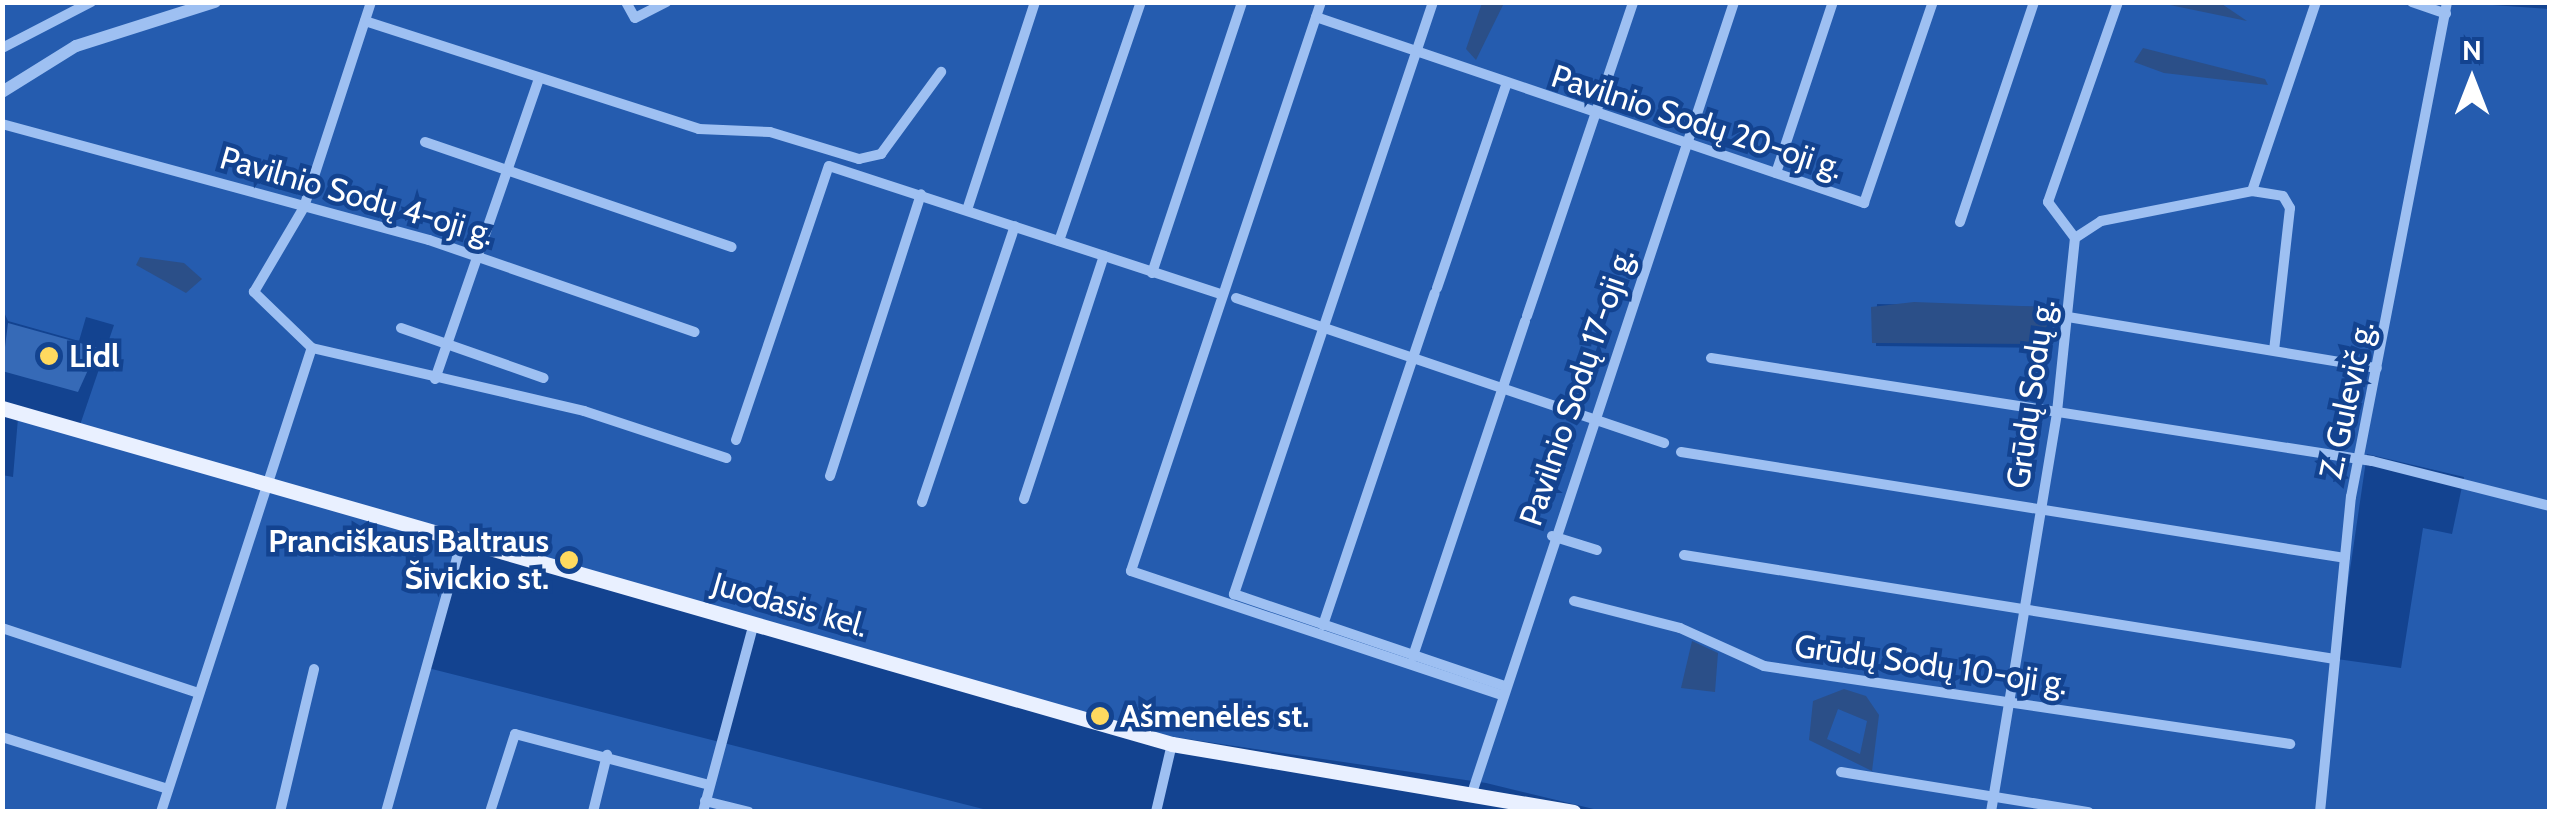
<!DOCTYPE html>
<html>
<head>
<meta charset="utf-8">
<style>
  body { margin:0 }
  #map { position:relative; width:2552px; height:814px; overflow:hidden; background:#134390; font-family:Cabin,sans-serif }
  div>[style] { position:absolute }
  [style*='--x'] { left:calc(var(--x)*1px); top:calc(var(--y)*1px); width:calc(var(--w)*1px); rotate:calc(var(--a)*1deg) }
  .green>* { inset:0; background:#255caf }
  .water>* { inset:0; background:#2b4f88 }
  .building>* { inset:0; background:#366ab7 }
  .minor>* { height:10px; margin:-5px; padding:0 5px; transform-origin:5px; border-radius:5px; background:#9ec0f2 }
  .tertiary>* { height:12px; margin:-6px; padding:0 6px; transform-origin:6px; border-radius:6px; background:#9ec0f2 }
  .primary>* { height:15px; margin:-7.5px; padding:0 7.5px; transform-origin:7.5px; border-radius:7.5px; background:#e9f0ff }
  .dots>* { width:28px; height:28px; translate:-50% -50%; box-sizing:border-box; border:5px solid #134390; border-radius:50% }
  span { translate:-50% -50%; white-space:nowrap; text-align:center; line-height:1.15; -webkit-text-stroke:9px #134390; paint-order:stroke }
  .street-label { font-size:32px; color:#fff }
  .poi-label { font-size:32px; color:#fff; font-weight:700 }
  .left { translate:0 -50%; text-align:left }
  .right { translate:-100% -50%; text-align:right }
  .frame { position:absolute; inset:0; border:5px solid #fff; pointer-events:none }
  .north { position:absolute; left:2422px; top:30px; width:100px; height:100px; -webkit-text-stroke:8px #134390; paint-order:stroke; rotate:0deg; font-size:28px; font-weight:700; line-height:40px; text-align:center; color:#fff }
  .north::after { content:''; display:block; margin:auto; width:35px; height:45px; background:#fff; clip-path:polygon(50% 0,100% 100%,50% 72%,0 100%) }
</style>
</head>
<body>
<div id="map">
  <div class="green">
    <div style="clip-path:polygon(evenodd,2451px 2px,2549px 9px,2549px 811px,1606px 812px,1486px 783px,1160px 735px,80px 425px,114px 325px,86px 317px,79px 341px,8px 321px,3px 310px,3px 3px,2451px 2px,1877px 304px,2047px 307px,2047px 348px,1876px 346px,1877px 304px,2451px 2px,2367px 454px,2464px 477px,2452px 534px,2423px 528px,2401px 668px,2337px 659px,2367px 454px)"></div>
    <div style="clip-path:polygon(18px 418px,463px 547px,428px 668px,991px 811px,3px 811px,2px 475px,13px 477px)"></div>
  </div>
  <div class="water">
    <div style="clip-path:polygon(2219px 2px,2247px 21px,2165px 4px,2165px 2px)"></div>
    <div style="clip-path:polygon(1482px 3px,1504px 3px,1476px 60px,1466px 49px)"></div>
    <div style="clip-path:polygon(2143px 48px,2265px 79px,2268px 85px,2164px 73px,2134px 62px)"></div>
    <div style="clip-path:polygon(140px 257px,184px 263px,202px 279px,186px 293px,136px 265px)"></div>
    <div style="clip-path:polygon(1914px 302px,2047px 307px,2052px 344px,1872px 343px,1871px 307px)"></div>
    <div style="clip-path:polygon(1692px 641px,1718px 653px,1715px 692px,1681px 688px)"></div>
    <div style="clip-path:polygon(evenodd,1844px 689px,1866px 696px,1879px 715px,1872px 771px,1809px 740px,1813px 701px,1844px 689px,1838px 709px,1867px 721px,1860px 754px,1827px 739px,1838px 709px)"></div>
  </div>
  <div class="building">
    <div style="clip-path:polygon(8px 323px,98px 348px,78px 392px,2px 371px)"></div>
  </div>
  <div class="minor">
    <div style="--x:626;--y:2;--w:18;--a:61"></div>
    <div style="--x:635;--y:18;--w:35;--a:-27"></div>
    <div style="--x:1321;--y:2;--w:600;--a:108.47"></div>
    <div style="--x:1131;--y:571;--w:390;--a:18.5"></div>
    <div style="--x:1433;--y:2;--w:625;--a:108.58"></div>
    <div style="--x:1234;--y:594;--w:285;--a:18.8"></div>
    <div style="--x:2412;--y:2;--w:36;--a:19"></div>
    <div style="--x:1316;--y:17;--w:579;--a:18.75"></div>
    <div style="--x:1864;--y:203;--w:213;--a:-71.1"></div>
    <div style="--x:365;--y:21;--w:351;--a:17.9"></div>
    <div style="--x:699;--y:129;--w:71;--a:2.4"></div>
    <div style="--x:770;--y:132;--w:93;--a:16.9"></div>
    <div style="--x:859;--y:159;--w:23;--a:-13"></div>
    <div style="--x:881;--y:154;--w:102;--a:-53.8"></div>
    <div style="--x:2;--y:48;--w:100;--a:-27.3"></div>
    <div style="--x:2;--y:124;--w:442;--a:15.2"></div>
    <div style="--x:429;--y:240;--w:281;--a:19.1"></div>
    <div style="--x:425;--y:142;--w:324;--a:18.9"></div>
    <div style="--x:1776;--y:173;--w:180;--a:-71.6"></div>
    <div style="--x:2252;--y:191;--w:31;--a:9"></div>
    <div style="--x:2283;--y:196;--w:14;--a:60"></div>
    <div style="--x:2290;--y:208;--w:143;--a:96.4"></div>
    <div style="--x:967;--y:210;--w:219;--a:-71.9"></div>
    <div style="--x:1960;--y:222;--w:232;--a:-71.4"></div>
    <div style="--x:2075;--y:238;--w:31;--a:-33"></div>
    <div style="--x:2101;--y:221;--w:154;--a:-11.2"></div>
    <div style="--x:2252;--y:191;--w:200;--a:-71.3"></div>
    <div style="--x:1059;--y:241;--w:253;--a:-71.1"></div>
    <div style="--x:1152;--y:273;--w:286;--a:-71.6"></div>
    <div style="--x:1437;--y:288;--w:214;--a:-71.2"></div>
    <div style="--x:1236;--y:298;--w:452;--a:18.7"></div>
    <div style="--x:1527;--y:316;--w:331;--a:-71.3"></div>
    <div style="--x:2068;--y:317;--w:313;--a:9.4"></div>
    <div style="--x:401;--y:328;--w:151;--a:19.3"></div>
    <div style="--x:312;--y:348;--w:81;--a:-136"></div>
    <div style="--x:254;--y:292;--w:99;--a:-59.5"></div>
    <div style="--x:304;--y:207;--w:216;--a:-71.9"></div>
    <div style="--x:1711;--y:358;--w:669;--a:8.86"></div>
    <div style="--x:2372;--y:461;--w:184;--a:14.2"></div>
    <div style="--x:435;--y:379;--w:318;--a:-70.9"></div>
    <div style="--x:736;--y:440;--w:289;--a:-71.3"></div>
    <div style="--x:829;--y:166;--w:411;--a:18.1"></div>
    <div style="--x:1681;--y:452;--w:672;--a:9.07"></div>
    <div style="--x:830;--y:476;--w:296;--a:-72.1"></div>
    <div style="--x:1024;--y:499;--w:256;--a:-71.8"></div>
    <div style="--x:922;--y:502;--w:291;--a:-71.4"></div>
    <div style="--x:1552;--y:536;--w:47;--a:17.3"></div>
    <div style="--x:1684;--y:555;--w:659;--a:9.08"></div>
    <div style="--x:1574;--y:601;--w:109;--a:14.3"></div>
    <div style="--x:1680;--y:628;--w:92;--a:24.3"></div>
    <div style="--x:1764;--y:666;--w:532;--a:8.43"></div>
    <div style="--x:1323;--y:625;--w:350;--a:-71.4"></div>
    <div style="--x:2;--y:628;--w:206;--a:18.3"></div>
    <div style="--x:1413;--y:656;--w:353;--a:-71.5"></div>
    <div style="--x:2;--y:737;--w:174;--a:17.4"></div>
    <div style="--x:1841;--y:772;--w:251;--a:9.2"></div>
    <div style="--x:1473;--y:790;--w:830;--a:-71.67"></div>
    <div style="--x:705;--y:801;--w:45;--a:14"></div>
    <div style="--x:161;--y:812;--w:488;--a:-72"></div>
    <div style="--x:312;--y:348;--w:279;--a:13"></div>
    <div style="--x:584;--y:411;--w:150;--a:18.3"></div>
    <div style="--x:280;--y:812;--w:147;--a:-76.6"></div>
    <div style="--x:386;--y:812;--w:282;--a:-74.4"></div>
    <div style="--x:490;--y:812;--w:82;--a:-72.2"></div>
    <div style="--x:515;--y:734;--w:201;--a:14.7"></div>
    <div style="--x:593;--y:812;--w:59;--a:-76.2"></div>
    <div style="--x:703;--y:812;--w:196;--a:-74.9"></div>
    <div style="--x:1156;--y:812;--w:70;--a:-76.8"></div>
    <div style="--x:1991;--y:812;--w:405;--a:-80.6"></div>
    <div style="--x:2057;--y:412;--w:175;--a:-84.1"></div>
    <div style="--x:2075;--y:238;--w:45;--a:-126.9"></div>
    <div style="--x:2048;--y:202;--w:212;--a:-70.7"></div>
    <div style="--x:2320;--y:812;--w:317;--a:-84.4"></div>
    <div style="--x:2351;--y:497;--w:504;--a:-79.02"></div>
  </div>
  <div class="tertiary">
    <div style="--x:2;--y:92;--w:87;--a:-31.9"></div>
    <div style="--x:76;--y:46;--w:146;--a:-17.6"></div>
  </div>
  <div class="primary">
    <div style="--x:2;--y:408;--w:1217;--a:16.02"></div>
    <div style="--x:1172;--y:744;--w:407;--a:9.6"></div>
  </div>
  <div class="dots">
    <div style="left:49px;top:356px;background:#ffd95f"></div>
    <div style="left:569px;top:560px;background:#ffd95f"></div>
    <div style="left:1100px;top:716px;background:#ffd95f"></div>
  </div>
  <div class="street-label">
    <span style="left:1697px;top:122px;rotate:18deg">Pavilnio Sodų 20-oji g.</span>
    <span style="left:357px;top:196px;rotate:16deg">Pavilnio Sodų 4-oji g.</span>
    <span style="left:1577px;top:387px;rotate:-71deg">Pavilnio Sodų 17-oji g.</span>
    <span style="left:2031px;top:394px;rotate:-82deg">Grūdų Sodų g.</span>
    <span style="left:2347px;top:400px;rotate:-78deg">Z. Gulevič g.</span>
    <span style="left:790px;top:605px;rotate:16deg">Juodasis kel.</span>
    <span style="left:1931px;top:665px;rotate:8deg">Grūdų Sodų 10-oji g.</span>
  </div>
  <div class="poi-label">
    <span class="left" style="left:69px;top:356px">Lidl</span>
    <span class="right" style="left:549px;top:560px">Pranciškaus Baltraus<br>Šivickio st.</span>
    <span class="left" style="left:1120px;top:716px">Ašmenėlės st.</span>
  </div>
  <div class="frame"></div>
  <div class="north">N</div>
</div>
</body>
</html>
